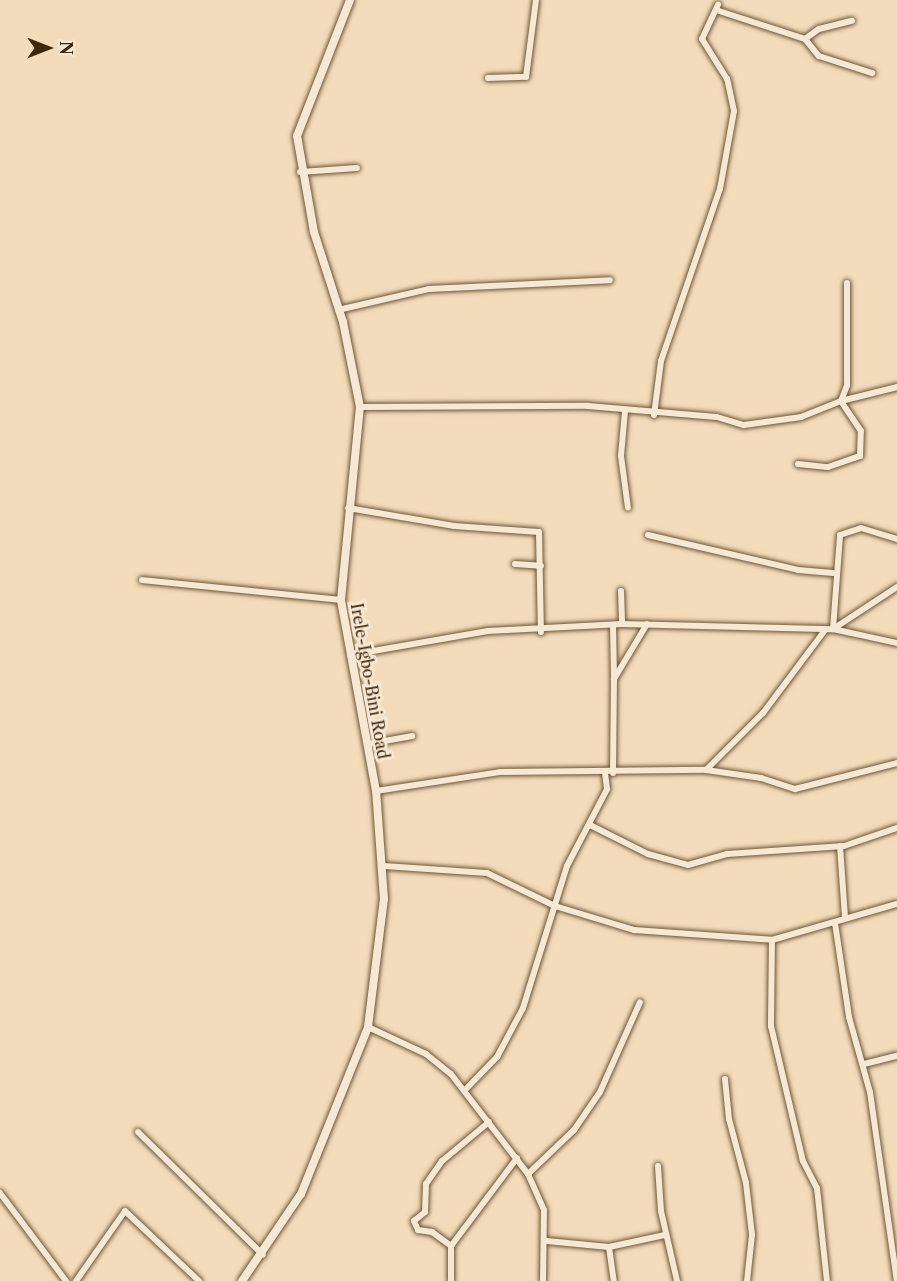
<!DOCTYPE html>
<html>
<head>
<meta charset="utf-8">
<style>
  body { margin:0 }
  #map { position:relative; width:897px; height:1281px; overflow:hidden; background:#f2dcbb; font-family:"Libre Caslon Text",serif }
  div>[style] { position:absolute }
  [style*='--x'] { left:calc(var(--x)*1px); top:calc(var(--y)*1px); width:calc(var(--w)*1px); rotate:calc(var(--a)*1deg) }
  .roads { filter:drop-shadow(0 0 2px #6c5638) drop-shadow(0 0 2px #6c5638) }
  .minor>* { height:6px; margin:-3px; padding:0 3px; transform-origin:3px; border-radius:3px; background:#f7e8d3 }
  .tertiary>* { height:8px; margin:-4px; padding:0 4px; transform-origin:4px; border-radius:4px; background:#f7e8d3 }
  span { translate:-50% -50%; white-space:nowrap; text-align:center; line-height:1.15; -webkit-text-stroke:6px #f7e8d3; paint-order:stroke }
  .street-label { font-size:16px; color:#3f290d }
  .north { position:absolute; left:18px; top:18px; width:60px; height:60px; -webkit-text-stroke:4px #f7e8d3; paint-order:stroke; rotate:90deg; font-size:16px; font-weight:700; line-height:24px; text-align:center; color:#3f290d }
  .north::after { content:''; display:block; margin:auto; width:21px; height:27px; background:#3f290d; clip-path:polygon(50% 0,100% 100%,50% 72%,0 100%) }
</style>
</head>
<body>
<div id="map">
  <div class="roads">
    <div class="minor">
      <div style="--x:716;--y:10;--w:94;--a:18"></div>
      <div style="--x:805;--y:39;--w:17;--a:-36"></div>
      <div style="--x:819;--y:29;--w:34;--a:-14"></div>
      <div style="--x:805;--y:39;--w:22;--a:51"></div>
      <div style="--x:819;--y:56;--w:56;--a:17.8"></div>
      <div style="--x:488;--y:78;--w:38;--a:-2"></div>
      <div style="--x:526;--y:77;--w:78;--a:-82.6"></div>
      <div style="--x:300;--y:172;--w:57;--a:-4"></div>
      <div style="--x:338;--y:310;--w:93;--a:-13"></div>
      <div style="--x:429;--y:289;--w:181;--a:-2.8"></div>
      <div style="--x:360;--y:407;--w:228;--a:-0.3"></div>
      <div style="--x:588;--y:406;--w:129;--a:4.9"></div>
      <div style="--x:717;--y:417;--w:28;--a:17"></div>
      <div style="--x:744;--y:425;--w:58;--a:-8"></div>
      <div style="--x:801;--y:417;--w:43;--a:-21.8"></div>
      <div style="--x:841;--y:401;--w:17;--a:-69"></div>
      <div style="--x:847;--y:385;--w:102;--a:-90"></div>
      <div style="--x:625;--y:411;--w:45;--a:95.1"></div>
      <div style="--x:621;--y:456;--w:52;--a:82.3"></div>
      <div style="--x:654;--y:415;--w:54;--a:-82.6"></div>
      <div style="--x:661;--y:361;--w:182;--a:-71.1"></div>
      <div style="--x:720;--y:189;--w:79;--a:-79.8"></div>
      <div style="--x:734;--y:111;--w:33;--a:-102"></div>
      <div style="--x:727;--y:79;--w:47;--a:-122"></div>
      <div style="--x:702;--y:39;--w:38;--a:-65"></div>
      <div style="--x:798;--y:464;--w:30;--a:6"></div>
      <div style="--x:828;--y:467;--w:34;--a:-19"></div>
      <div style="--x:860;--y:456;--w:25;--a:-88"></div>
      <div style="--x:861;--y:431;--w:36;--a:-124"></div>
      <div style="--x:841;--y:401;--w:58;--a:-14"></div>
      <div style="--x:348;--y:508;--w:108;--a:9.6"></div>
      <div style="--x:454;--y:526;--w:85;--a:4"></div>
      <div style="--x:539;--y:532;--w:100;--a:88.9"></div>
      <div style="--x:648;--y:535;--w:154;--a:13.1"></div>
      <div style="--x:798;--y:570;--w:35;--a:5"></div>
      <div style="--x:515;--y:564;--w:26;--a:4"></div>
      <div style="--x:142;--y:580;--w:200;--a:5.7"></div>
      <div style="--x:621;--y:591;--w:33;--a:88"></div>
      <div style="--x:613;--y:625;--w:54;--a:88.9"></div>
      <div style="--x:833;--y:629;--w:94;--a:-85.7"></div>
      <div style="--x:840;--y:535;--w:22;--a:-18"></div>
      <div style="--x:861;--y:528;--w:38;--a:17"></div>
      <div style="--x:833;--y:629;--w:77;--a:-33.3"></div>
      <div style="--x:350;--y:655;--w:140;--a:-9.9"></div>
      <div style="--x:488;--y:631;--w:134;--a:-3"></div>
      <div style="--x:622;--y:624;--w:211;--a:1.4"></div>
      <div style="--x:833;--y:629;--w:66;--a:12.3"></div>
      <div style="--x:368;--y:744;--w:45;--a:-10.3"></div>
      <div style="--x:706;--y:770;--w:81;--a:-45"></div>
      <div style="--x:763;--y:713;--w:104;--a:-53.2"></div>
      <div style="--x:613;--y:773;--w:94;--a:-89.4"></div>
      <div style="--x:614;--y:679;--w:64;--a:-59"></div>
      <div style="--x:376;--y:791;--w:125;--a:-8.7"></div>
      <div style="--x:500;--y:772;--w:206;--a:-0.6"></div>
      <div style="--x:706;--y:770;--w:56;--a:8.3"></div>
      <div style="--x:761;--y:778;--w:36;--a:18"></div>
      <div style="--x:795;--y:789;--w:105;--a:-14.3"></div>
      <div style="--x:590;--y:825;--w:65;--a:26.6"></div>
      <div style="--x:648;--y:854;--w:41;--a:15.4"></div>
      <div style="--x:688;--y:865;--w:41;--a:-15.8"></div>
      <div style="--x:727;--y:854;--w:117;--a:-3.9"></div>
      <div style="--x:844;--y:846;--w:56;--a:-18.8"></div>
      <div style="--x:840;--y:846;--w:72;--a:86"></div>
      <div style="--x:384;--y:866;--w:103;--a:3.9"></div>
      <div style="--x:487;--y:873;--w:76;--a:25.9"></div>
      <div style="--x:555;--y:906;--w:83;--a:16.9"></div>
      <div style="--x:634;--y:930;--w:138;--a:4.1"></div>
      <div style="--x:772;--y:940;--w:86;--a:90.7"></div>
      <div style="--x:771;--y:1026;--w:139;--a:76.7"></div>
      <div style="--x:803;--y:1161;--w:30;--a:63"></div>
      <div style="--x:817;--y:1188;--w:94;--a:83.9"></div>
      <div style="--x:835;--y:923;--w:95;--a:81.5"></div>
      <div style="--x:849;--y:1017;--w:78;--a:74.4"></div>
      <div style="--x:870;--y:1092;--w:191;--a:81.9"></div>
      <div style="--x:772;--y:940;--w:130;--a:-16.1"></div>
      <div style="--x:368;--y:1027;--w:64;--a:25"></div>
      <div style="--x:426;--y:1054;--w:32;--a:39"></div>
      <div style="--x:451;--y:1074;--w:126;--a:52.4"></div>
      <div style="--x:528;--y:1174;--w:39;--a:66"></div>
      <div style="--x:544;--y:1210;--w:71;--a:90.8"></div>
      <div style="--x:864;--y:1064;--w:34;--a:-14"></div>
      <div style="--x:725;--y:1079;--w:40;--a:84.3"></div>
      <div style="--x:729;--y:1119;--w:66;--a:75.1"></div>
      <div style="--x:746;--y:1183;--w:52;--a:83.4"></div>
      <div style="--x:752;--y:1235;--w:46;--a:96.2"></div>
      <div style="--x:466;--y:1089;--w:45;--a:-45.9"></div>
      <div style="--x:497;--y:1057;--w:55;--a:-62"></div>
      <div style="--x:523;--y:1008;--w:149;--a:-72.8"></div>
      <div style="--x:567;--y:866;--w:87;--a:-62.5"></div>
      <div style="--x:607;--y:789;--w:17;--a:-97"></div>
      <div style="--x:489;--y:1122;--w:61;--a:140.3"></div>
      <div style="--x:442;--y:1161;--w:28;--a:125"></div>
      <div style="--x:426;--y:1184;--w:28;--a:92"></div>
      <div style="--x:425;--y:1212;--w:14;--a:141"></div>
      <div style="--x:414;--y:1221;--w:10;--a:66"></div>
      <div style="--x:418;--y:1230;--w:14;--a:8"></div>
      <div style="--x:432;--y:1232;--w:24;--a:36"></div>
      <div style="--x:451;--y:1246;--w:110;--a:-53.1"></div>
      <div style="--x:138;--y:1132;--w:175;--a:44.5"></div>
      <div style="--x:658;--y:1166;--w:45;--a:86.2"></div>
      <div style="--x:661;--y:1211;--w:72;--a:77.1"></div>
      <div style="--x:528;--y:1174;--w:64;--a:-43.7"></div>
      <div style="--x:574;--y:1130;--w:46;--a:-55.6"></div>
      <div style="--x:600;--y:1092;--w:98;--a:-66"></div>
      <div style="--x:0;--y:1193;--w:110;--a:53.1"></div>
      <div style="--x:547;--y:1241;--w:62;--a:5.5"></div>
      <div style="--x:609;--y:1247;--w:34;--a:82"></div>
      <div style="--x:609;--y:1247;--w:57;--a:-12.1"></div>
      <div style="--x:76;--y:1281;--w:85;--a:-55"></div>
      <div style="--x:125;--y:1211;--w:102;--a:43.4"></div>
      <div style="--x:451;--y:1281;--w:35;--a:-90"></div>
    </div>
    <div class="tertiary">
      <div style="--x:242;--y:1281;--w:105;--a:-55.9"></div>
      <div style="--x:301;--y:1194;--w:180;--a:-68.1"></div>
      <div style="--x:368;--y:1027;--w:129;--a:-82.9"></div>
      <div style="--x:384;--y:899;--w:108;--a:-94.2"></div>
      <div style="--x:376;--y:791;--w:194;--a:-100.4"></div>
      <div style="--x:341;--y:600;--w:194;--a:-84.4"></div>
      <div style="--x:360;--y:407;--w:87;--a:-101.3"></div>
      <div style="--x:343;--y:322;--w:95;--a:-107.9"></div>
      <div style="--x:314;--y:232;--w:97;--a:-100"></div>
      <div style="--x:297;--y:136;--w:146;--a:-68.7"></div>
    </div>
  </div>
  <div class="street-label">
    <span style="left:370px;top:681px;rotate:80deg">Irele-Igbo-Bini Road</span>
  </div>
  <div class="north">N</div>
</div>
</body>
</html>
